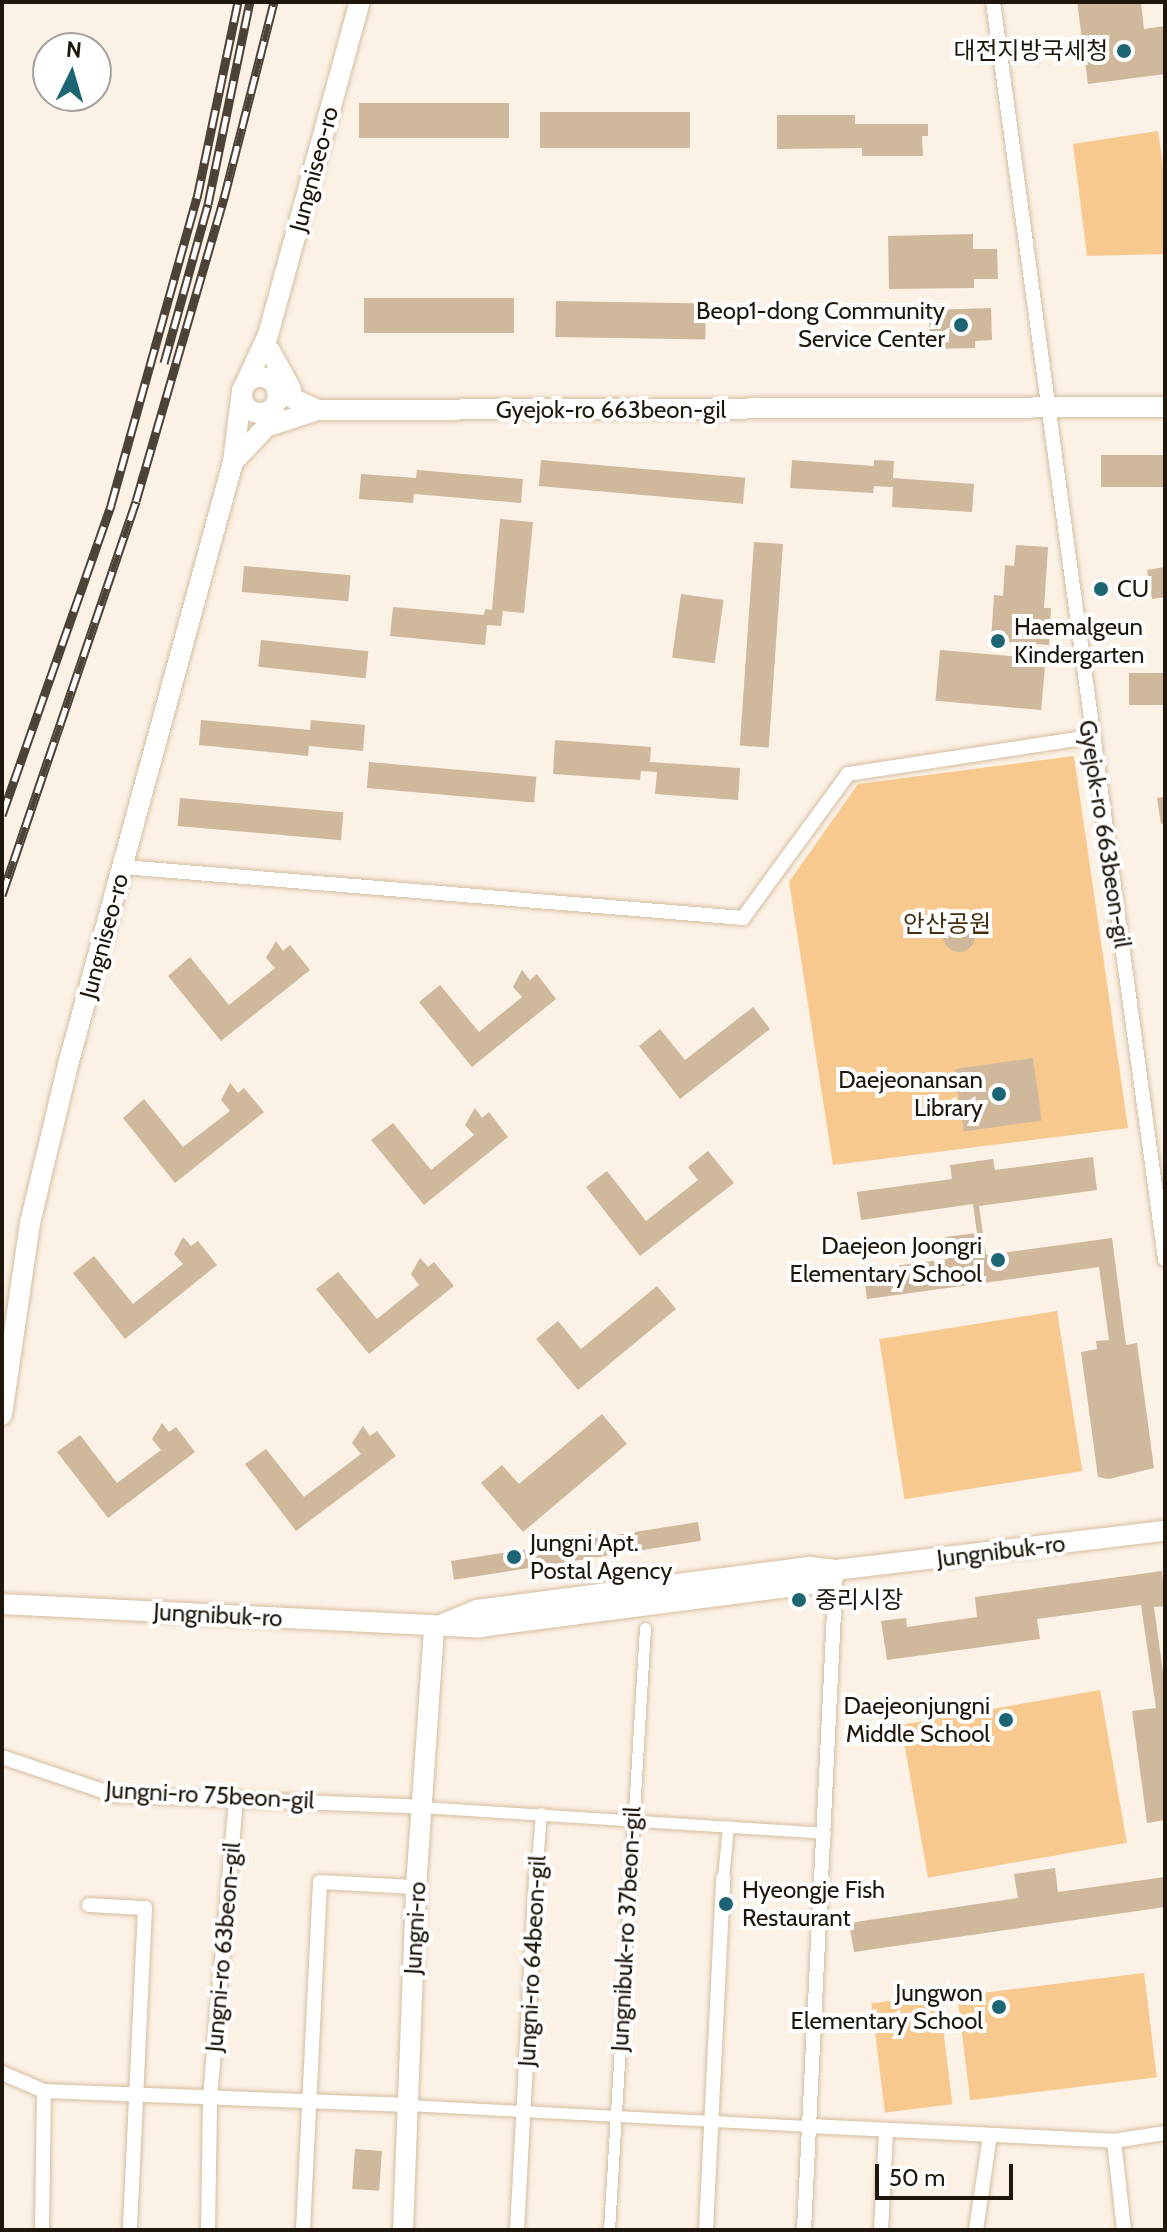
<!DOCTYPE html>
<html>
<head>
<meta charset="utf-8">
<style>
  body { margin:0 }
  #map { position:relative; width:1167px; height:2232px; overflow:hidden; background:#fbf1e5; font-family:Cabin,"Noto Sans KR",sans-serif }
  div>[style] { position:absolute }
  [style*='--x'] { left:calc(var(--x)*1px); top:calc(var(--y)*1px); width:calc(var(--w)*1px); rotate:calc(var(--a)*1deg) }
  .green>* { inset:0; background:#f7c98f; transform-origin:0 0 }
  .building>* { inset:0; background:#cfb89b; transform-origin:0 0 }
  .round { border-radius:50% }
  .roads { filter:drop-shadow(0 0 2px #d4bda0) drop-shadow(0 0 2px #d4bda0) }
  .pedestrian>* { height:11px; margin:-5.5px; padding:0 5.5px; transform-origin:5.5px; border-radius:5.5px; background:#fff }
  .minor>* { height:14px; margin:-7px; padding:0 7px; transform-origin:7px; border-radius:7px; background:#fff }
  .secondary>* { height:20px; margin:-10px; padding:0 10px; transform-origin:10px; border-radius:10px; background:#fff }
  .secondary>.ring { margin:-10px; padding:0; box-sizing:content-box; background:none; border:20px solid #fff; border-radius:50% }
  .rail>* { height:9px; margin-top:-4.5px; transform-origin:0; background:repeating-linear-gradient(90deg,#fff 0 18px,#4c4238 0 36px); box-sizing:border-box; border-block:2px solid #4c4238 }
  .dots>* { width:22px; height:22px; translate:-50% -50%; box-sizing:border-box; border:4px solid #fff; border-radius:50% }
  span { translate:-50% -50%; white-space:nowrap; text-align:center; line-height:1.15; -webkit-text-stroke:8px #fff; paint-order:stroke }
  .poi-label { font-size:24px; color:#1f160c }
  .right { translate:-100% -50%; text-align:right }
  .left { translate:0 -50%; text-align:left }
  .street-label { font-size:24px; color:#1f160c }
  .park-label { font-size:24px; color:#452e0d }
  .frame { position:absolute; inset:0; border:4px solid #1f160c; pointer-events:none }
  .north { position:absolute; left:32px; top:32px; width:80px; height:80px; box-sizing:border-box; background:#fff; border:2px solid #a5a29e; border-radius:50%; rotate:5deg; font-size:22px; font-weight:700; line-height:32px; text-align:center; color:#1f160c }
  .north::after { content:''; display:block; margin:auto; width:28px; height:36px; background:#1d6573; clip-path:polygon(50% 0,100% 100%,50% 72%,0 100%) }
  .scale { position:absolute; left:875px; top:2164px; width:138px; height:36px; box-sizing:border-box; border:4px solid #1f160c; border-top:0; padding-left:10px; font-size:24px; line-height:28px; white-space:nowrap; color:#1f160c; -webkit-text-stroke:6px #fff; paint-order:stroke }
</style>
</head>
<body>
<div id="map">
  <div class="green">
    <div style="clip-path:polygon(1158px 131px,1165px 178px,1165px 254px,1087px 256px,1073px 144px)"></div>
    <div style="clip-path:polygon(1074px 756px,1128px 1128px,833px 1165px,789px 882px,858px 784px)"></div>
    <div style="left:1057px;top:1311px;width:162px;height:180px;rotate:81deg"></div>
    <div style="left:1100px;top:1690px;width:155px;height:202px;rotate:80deg"></div>
    <div style="left:1144px;top:1973px;width:105px;height:188px;rotate:83deg"></div>
    <div style="left:939px;top:1995px;width:110px;height:68px;rotate:83deg"></div>
  </div>
  <div class="building">
    <div style="clip-path:polygon(1077px 2px,1141px 2px,1144px 29px,1165px 26px,1165px 74px,1088px 84px)"></div>
    <div style="left:359px;top:103px;width:150px;height:35px"></div>
    <div style="left:540px;top:112px;width:150px;height:36px"></div>
    <div style="clip-path:polygon(777px 115px,855px 115px,855px 124px,928px 124px,928px 136px,922px 136px,923px 156px,862px 156px,862px 148px,777px 149px)"></div>
    <div style="clip-path:polygon(973px 234px,973px 249px,997px 249px,998px 279px,974px 279px,974px 288px,889px 289px,888px 236px)"></div>
    <div style="left:364px;top:298px;width:150px;height:35px"></div>
    <div style="left:556px;top:301px;width:150px;height:36px;rotate:1deg"></div>
    <div style="clip-path:polygon(991px 308px,992px 340px,975px 341px,975px 348px,930px 349px,929px 310px)"></div>
    <div style="left:1165px;top:455px;width:32px;height:64px;rotate:90deg"></div>
    <div style="left:541px;top:460px;width:205px;height:26px;rotate:5deg"></div>
    <div style="clip-path:polygon(792px 460px,874px 466px,874px 460px,894px 461px,893px 478px,974px 484px,972px 512px,892px 507px,893px 487px,874px 486px,873px 493px,790px 488px)"></div>
    <div style="clip-path:polygon(417px 470px,523px 479px,521px 503px,414px 494px,413px 503px,359px 499px,361px 474px,416px 478px)"></div>
    <div style="clip-path:polygon(500px 519px,533px 522px,524px 613px,503px 611px,501px 626px,487px 625px,485px 645px,390px 636px,393px 607px,484px 615px,485px 609px,492px 610px)"></div>
    <div style="left:754px;top:542px;width:29px;height:204px;rotate:4deg"></div>
    <div style="clip-path:polygon(1016px 545px,1048px 547px,1044px 608px,1051px 608px,1049px 645px,991px 641px,994px 595px,1003px 596px,1005px 565px,1014px 566px)"></div>
    <div style="left:244px;top:566px;width:107px;height:26px;rotate:5deg"></div>
    <div style="clip-path:polygon(1165px 567px,1165px 597px,1152px 599px,1147px 570px)"></div>
    <div style="left:681px;top:594px;width:43px;height:64px;rotate:8deg"></div>
    <div style="left:261px;top:640px;width:108px;height:27px;rotate:6deg"></div>
    <div style="left:940px;top:650px;width:106px;height:51px;rotate:5deg"></div>
    <div style="left:1165px;top:673px;width:32px;height:36px;rotate:90deg"></div>
    <div style="clip-path:polygon(201px 720px,310px 730px,311px 720px,365px 725px,363px 751px,309px 746px,308px 756px,199px 745px)"></div>
    <div style="clip-path:polygon(555px 740px,651px 747px,650px 762px,740px 768px,738px 800px,655px 794px,657px 772px,641px 771px,640px 780px,553px 774px)"></div>
    <div style="left:369px;top:762px;width:168px;height:26px;rotate:5deg"></div>
    <div style="clip-path:polygon(1165px 797px,1165px 823px,1161px 824px,1157px 798px)"></div>
    <div style="left:180px;top:798px;width:164px;height:28px;rotate:5deg"></div>
    <div class="round" style="left:943px;top:920px;width:32px;height:32px"></div>
    <div style="clip-path:polygon(276px 941px,283px 951px,290px 945px,310px 970px,221px 1041px,168px 976px,190px 957px,229px 1005px,275px 968px,266px 958px)"></div>
    <div style="clip-path:polygon(522px 970px,530px 980px,537px 974px,556px 999px,472px 1067px,419px 1002px,440px 985px,479px 1032px,522px 997px,513px 987px)"></div>
    <div style="clip-path:polygon(753px 1007px,770px 1029px,680px 1099px,639px 1046px,660px 1029px,685px 1060px)"></div>
    <div style="left:1033px;top:1058px;width:63px;height:79px;rotate:82deg"></div>
    <div style="clip-path:polygon(230px 1083px,238px 1093px,244px 1088px,264px 1112px,175px 1183px,123px 1118px,144px 1099px,183px 1147px,230px 1111px,221px 1100px)"></div>
    <div style="clip-path:polygon(475px 1108px,482px 1118px,489px 1112px,508px 1137px,424px 1205px,371px 1140px,393px 1123px,431px 1170px,474px 1135px,465px 1125px)"></div>
    <div style="clip-path:polygon(708px 1151px,734px 1183px,640px 1256px,586px 1187px,607px 1171px,646px 1221px,698px 1180px,688px 1167px)"></div>
    <div style="clip-path:polygon(1093px 1157px,1097px 1190px,979px 1206px,986px 1255px,1112px 1238px,1126px 1345px,1137px 1343px,1154px 1468px,1109px 1479px,1098px 1477px,1081px 1352px,1097px 1349px,1096px 1341px,1109px 1340px,1099px 1267px,867px 1299px,863px 1270px,948px 1259px,945px 1237px,977px 1233px,973px 1204px,861px 1220px,857px 1192px,952px 1179px,950px 1165px,993px 1159px,995px 1170px)"></div>
    <div style="clip-path:polygon(183px 1237px,191px 1246px,198px 1241px,217px 1265px,125px 1339px,73px 1273px,94px 1256px,133px 1304px,183px 1264px,174px 1254px)"></div>
    <div style="clip-path:polygon(420px 1258px,428px 1267px,434px 1262px,454px 1286px,369px 1354px,316px 1289px,338px 1272px,377px 1319px,419px 1285px,411px 1274px)"></div>
    <div style="clip-path:polygon(657px 1286px,676px 1309px,578px 1390px,536px 1339px,558px 1321px,581px 1349px)"></div>
    <div style="clip-path:polygon(602px 1414px,627px 1444px,523px 1532px,481px 1483px,502px 1465px,519px 1484px)"></div>
    <div style="clip-path:polygon(162px 1423px,169px 1432px,176px 1427px,195px 1452px,108px 1518px,57px 1452px,80px 1435px,117px 1483px,161px 1450px,152px 1439px)"></div>
    <div style="clip-path:polygon(363px 1426px,370px 1436px,377px 1431px,396px 1456px,296px 1531px,245px 1464px,266px 1449px,304px 1497px,361px 1454px,352px 1443px)"></div>
    <div style="left:698px;top:1522px;width:19px;height:250px;rotate:81deg"></div>
    <div style="clip-path:polygon(1162px 1571px,1165px 1606px,1154px 1607px,1165px 1687px,1165px 1820px,1147px 1823px,1132px 1711px,1156px 1708px,1141px 1605px,1037px 1619px,1040px 1639px,887px 1660px,881px 1621px,906px 1618px,907px 1627px,977px 1617px,975px 1597px)"></div>
    <div style="clip-path:polygon(1055px 1868px,1058px 1892px,1165px 1877px,1165px 1907px,854px 1952px,849px 1923px,1018px 1898px,1014px 1874px)"></div>
    <div style="left:355px;top:2149px;width:27px;height:40px;rotate:4deg"></div>
  </div>
  <div class="roads">
    <div class="pedestrian">
      <div style="--x:423;--y:1807;--w:403;--a:3.7"></div>
      <div style="--x:536;--y:1874;--w:61;--a:-85.3"></div>
      <div style="--x:723;--y:1878;--w:52;--a:-84.5"></div>
      <div style="--x:408;--y:2105;--w:403;--a:3"></div>
      <div style="--x:609;--y:2230;--w:603;--a:-86.58"></div>
    </div>
    <div class="minor">
      <div style="--x:993;--y:2;--w:1269;--a:82.21"></div>
      <div style="--x:123;--y:867;--w:622;--a:4.7"></div>
      <div style="--x:743;--y:918;--w:178;--a:-53.9"></div>
      <div style="--x:848;--y:774;--w:245;--a:-8.7"></div>
      <div style="--x:2;--y:1757;--w:119;--a:18.6"></div>
      <div style="--x:115;--y:1795;--w:308;--a:2.2"></div>
      <div style="--x:89;--y:1905;--w:56;--a:3.1"></div>
      <div style="--x:145;--y:1908;--w:322;--a:92.7"></div>
      <div style="--x:2;--y:2073;--w:46;--a:23.2"></div>
      <div style="--x:44;--y:2091;--w:364;--a:2.2"></div>
      <div style="--x:810;--y:2126;--w:304;--a:2.8"></div>
      <div style="--x:1114;--y:2141;--w:52;--a:-8.9"></div>
      <div style="--x:1114;--y:2141;--w:90;--a:83.6"></div>
      <div style="--x:42;--y:2230;--w:139;--a:-89.2"></div>
      <div style="--x:208;--y:2230;--w:133;--a:-89.1"></div>
      <div style="--x:210;--y:2097;--w:301;--a:-85"></div>
      <div style="--x:303;--y:2230;--w:348;--a:-87.2"></div>
      <div style="--x:320;--y:1882;--w:96;--a:3"></div>
      <div style="--x:517;--y:2230;--w:357;--a:-86.9"></div>
      <div style="--x:706;--y:2230;--w:352;--a:-87.2"></div>
      <div style="--x:804;--y:2230;--w:661;--a:-87.22"></div>
      <div style="--x:881;--y:2230;--w:100;--a:-87.1"></div>
      <div style="--x:976;--y:2230;--w:96;--a:-81.6"></div>
    </div>
    <div class="secondary">
      <div style="--x:269;--y:349;--w:46;--a:61.2"></div>
      <div class="ring" style="left:242px;top:377px;width:16px;height:16px"></div>
      <div style="--x:277;--y:391;--w:45;--a:24.9"></div>
      <div style="--x:318;--y:410;--w:847;--a:-0.2"></div>
      <div style="--x:233;--y:462;--w:48;--a:-46.7"></div>
      <div style="--x:266;--y:427;--w:55;--a:-18.1"></div>
      <div style="--x:2;--y:1415;--w:194;--a:-81.7"></div>
      <div style="--x:30;--y:1223;--w:167;--a:-76.5"></div>
      <div style="--x:69;--y:1061;--w:621;--a:-74.69"></div>
      <div style="--x:233;--y:462;--w:72;--a:-82.8"></div>
      <div style="--x:242;--y:391;--w:62;--a:-65.1"></div>
      <div style="--x:268;--y:335;--w:345;--a:-74.6"></div>
      <div style="--x:2;--y:1604;--w:479;--a:2.8"></div>
      <div style="--x:480;--y:1627;--w:333;--a:-7.4"></div>
      <div style="--x:810;--y:1584;--w:30;--a:-28"></div>
      <div style="--x:445;--y:1623;--w:35;--a:-22"></div>
      <div style="--x:477;--y:1610;--w:335;--a:-7.4"></div>
      <div style="--x:809;--y:1567;--w:27;--a:6"></div>
      <div style="--x:836;--y:1570;--w:331;--a:-6.8"></div>
      <div style="--x:403;--y:2230;--w:343;--a:-87.8"></div>
      <div style="--x:416;--y:1887;--w:261;--a:-86"></div>
    </div>
  </div>
  <div class="rail">
    <div style="--x:164;--y:363;--w:165;--a:-74.5"></div>
    <div style="--x:208;--y:204;--w:206;--a:-78.3"></div>
    <div style="--x:2;--y:815;--w:329;--a:-70.6"></div>
    <div style="--x:111;--y:505;--w:319;--a:-74.4"></div>
    <div style="--x:197;--y:198;--w:200;--a:-78.2"></div>
    <div style="--x:2;--y:895;--w:416;--a:-71.2"></div>
    <div style="--x:136;--y:501;--w:316;--a:-73.8"></div>
    <div style="--x:224;--y:198;--w:202;--a:-75.7"></div>
  </div>
  <div class="dots">
    <div style="left:1124px;top:51px;background:#1d6573"></div>
    <div style="left:961px;top:325px;background:#1d6573"></div>
    <div style="left:1101px;top:589px;background:#1d6573"></div>
    <div style="left:998px;top:641px;background:#1d6573"></div>
    <div style="left:999px;top:1094px;background:#1d6573"></div>
    <div style="left:998px;top:1260px;background:#1d6573"></div>
    <div style="left:514px;top:1557px;background:#1d6573"></div>
    <div style="left:799px;top:1600px;background:#1d6573"></div>
    <div style="left:1006px;top:1720px;background:#1d6573"></div>
    <div style="left:726px;top:1904px;background:#1d6573"></div>
    <div style="left:999px;top:2007px;background:#1d6573"></div>
  </div>
  <div class="poi-label">
    <span class="right" style="left:1108px;top:51px">대전지방국세청</span>
    <span class="right" style="left:945px;top:325px">Beop1-dong Community<br>Service Center</span>
    <span class="left" style="left:1117px;top:589px">CU</span>
    <span class="left" style="left:1014px;top:641px">Haemalgeun<br>Kindergarten</span>
    <span class="right" style="left:983px;top:1094px">Daejeonansan<br>Library</span>
    <span class="right" style="left:982px;top:1260px">Daejeon Joongri<br>Elementary School</span>
    <span class="left" style="left:530px;top:1557px">Jungni Apt.<br>Postal Agency</span>
    <span class="left" style="left:815px;top:1600px">중리시장</span>
    <span class="right" style="left:990px;top:1720px">Daejeonjungni<br>Middle School</span>
    <span class="left" style="left:742px;top:1904px">Hyeongje Fish<br>Restaurant</span>
    <span class="right" style="left:983px;top:2007px">Jungwon<br>Elementary School</span>
  </div>
  <div class="street-label">
    <span style="left:314px;top:169px;rotate:-75deg">Jungniseo-ro</span>
    <span style="left:611px;top:410px">Gyejok-ro 663beon-gil</span>
    <span style="left:1105px;top:834px;rotate:81deg">Gyejok-ro 663beon-gil</span>
    <span style="left:104px;top:936px;rotate:-75deg">Jungniseo-ro</span>
    <span style="left:1001px;top:1551px;rotate:-7deg">Jungnibuk-ro</span>
    <span style="left:218px;top:1615px;rotate:3deg">Jungnibuk-ro</span>
    <span style="left:210px;top:1795px;rotate:3deg">Jungni-ro 75beon-gil</span>
    <span style="left:415px;top:1928px;rotate:-87deg">Jungni-ro</span>
    <span style="left:626px;top:1929px;rotate:-87deg">Jungnibuk-ro 37beon-gil</span>
    <span style="left:223px;top:1947px;rotate:-85deg">Jungni-ro 63beon-gil</span>
    <span style="left:532px;top:1961px;rotate:-87deg">Jungni-ro 64beon-gil</span>
  </div>
  <div class="park-label">
    <span style="left:947px;top:924px">안산공원</span>
  </div>
  <div class="frame"></div>
  <div class="north">N</div>
  <div class="scale">50 m</div>
</div>
</body>
</html>
